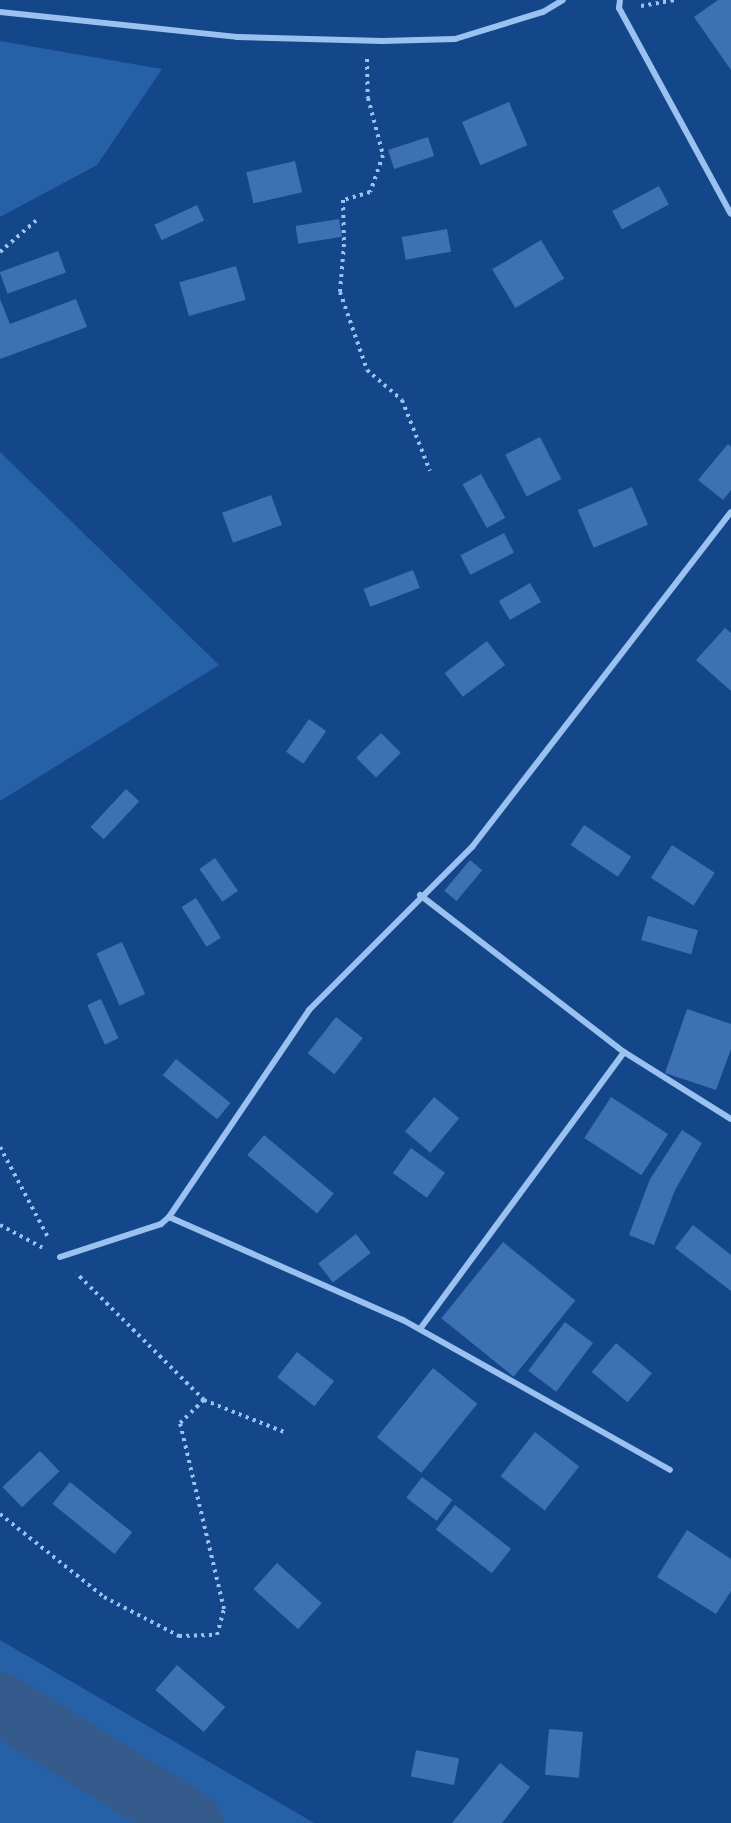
<!DOCTYPE html>
<html>
<head>
<meta charset="utf-8">
<style>
  body { margin:0 }
  #map { position:relative; width:731px; height:1823px; overflow:hidden; background:#144789; font-family:Jost,sans-serif }
  div>[style] { position:absolute }
  [style*='--x'] { left:calc(var(--x)*1px); top:calc(var(--y)*1px); width:calc(var(--w)*1px); rotate:calc(var(--a)*1deg) }
  .green>* { inset:0; background:#2661a8 }
  .river>* { height:62px; margin:-31px; padding:0 31px; transform-origin:31px; border-radius:31px; background:#345b8c }
  .building>* { inset:0; background:#3d71b3; transform-origin:0 0 }
  .path>* { height:4px; margin-top:-2px; transform-origin:0; background:repeating-linear-gradient(90deg,#9bc1f0 0 3px,transparent 0 7.5px) }
  .minor>* { height:6px; margin:-3px; padding:0 3px; transform-origin:3px; border-radius:3px; background:#9bc1f0 }
  span { translate:-50% -50%; white-space:nowrap; text-align:center; line-height:1.15; -webkit-text-stroke:4.5px #144789; paint-order:stroke }
</style>
</head>
<body>
<div id="map">
  <div class="green">
    <div style="clip-path:polygon(0 41px,162px 69px,97px 165px,0 217px)"></div>
    <div style="clip-path:polygon(0 452px,219px 665px,0 801px)"></div>
    <div style="clip-path:polygon(0 1640px,314px 1823px,0 1823px)"></div>
  </div>
  <div class="river">
    <div style="--x:0;--y:1703;--w:227;--a:31.9"></div>
  </div>
  <div class="building">
    <div style="clip-path:polygon(718px 0,731px 0,731px 70px,694px 17px)"></div>
    <div style="left:509px;top:102px;width:47px;height:51px;rotate:67deg"></div>
    <div style="left:428px;top:137px;width:20px;height:42px;rotate:72deg"></div>
    <div style="left:295px;top:161px;width:32px;height:50px;rotate:77deg"></div>
    <div style="left:659px;top:186px;width:21px;height:53px;rotate:62deg"></div>
    <div style="left:197px;top:205px;width:17px;height:47px;rotate:65deg"></div>
    <div style="left:339px;top:219px;width:18px;height:44px;rotate:81deg"></div>
    <div style="left:447px;top:229px;width:23px;height:46px;rotate:80deg"></div>
    <div style="left:541px;top:240px;width:45px;height:57px;rotate:59deg"></div>
    <div style="left:58px;top:251px;width:23px;height:62px;rotate:70deg"></div>
    <div style="left:236px;top:266px;width:35px;height:59px;rotate:74deg"></div>
    <div style="clip-path:polygon(0 299px,10px 324px,76px 299px,87px 327px,0 359px)"></div>
    <div style="left:540px;top:437px;width:47px;height:39px;rotate:63deg"></div>
    <div style="clip-path:polygon(728px 444px,731px 447px,731px 490px,723px 500px,698px 480px)"></div>
    <div style="left:481px;top:474px;width:50px;height:21px;rotate:61deg"></div>
    <div style="left:632px;top:487px;width:41px;height:59px;rotate:67deg"></div>
    <div style="left:271px;top:495px;width:32px;height:52px;rotate:70deg"></div>
    <div style="left:504px;top:533px;width:22px;height:49px;rotate:63deg"></div>
    <div style="left:413px;top:570px;width:19px;height:53px;rotate:69deg"></div>
    <div style="left:530px;top:583px;width:22px;height:36px;rotate:60deg"></div>
    <div style="clip-path:polygon(725px 628px,731px 633px,731px 691px,696px 660px)"></div>
    <div style="left:487px;top:641px;width:30px;height:53px;rotate:53deg"></div>
    <div style="left:309px;top:719px;width:21px;height:40px;rotate:35deg"></div>
    <div style="left:381px;top:733px;width:28px;height:35px;rotate:45deg"></div>
    <div style="left:126px;top:789px;width:18px;height:52px;rotate:43deg"></div>
    <div style="left:584px;top:825px;width:57px;height:24px;rotate:34deg"></div>
    <div style="left:672px;top:845px;width:51px;height:39px;rotate:33deg"></div>
    <div style="left:215px;top:858px;width:40px;height:19px;rotate:55deg"></div>
    <div style="left:470px;top:860px;width:16px;height:40px;rotate:40deg"></div>
    <div style="left:196px;top:898px;width:47px;height:17px;rotate:58deg"></div>
    <div style="left:648px;top:916px;width:52px;height:25px;rotate:16deg"></div>
    <div style="left:122px;top:942px;width:57px;height:28px;rotate:66deg"></div>
    <div style="left:101px;top:999px;width:43px;height:15px;rotate:66deg"></div>
    <div style="clip-path:polygon(687px 1009px,731px 1024px,731px 1049px,716px 1090px,665px 1073px)"></div>
    <div style="left:336px;top:1017px;width:34px;height:46px;rotate:38deg"></div>
    <div style="left:176px;top:1059px;width:70px;height:21px;rotate:39deg"></div>
    <div style="left:434px;top:1097px;width:33px;height:45px;rotate:40deg"></div>
    <div style="left:611px;top:1097px;width:68px;height:49px;rotate:33deg"></div>
    <div style="clip-path:polygon(682px 1130px,702px 1143px,675px 1190px,654px 1245px,629px 1235px,650px 1179px)"></div>
    <div style="left:264px;top:1135px;width:91px;height:26px;rotate:40deg"></div>
    <div style="left:411px;top:1148px;width:42px;height:31px;rotate:36deg"></div>
    <div style="clip-path:polygon(693px 1225px,731px 1255px,731px 1291px,675px 1248px)"></div>
    <div style="left:356px;top:1234px;width:24px;height:48px;rotate:52deg"></div>
    <div style="left:503px;top:1242px;width:93px;height:98px;rotate:39deg"></div>
    <div style="left:565px;top:1322px;width:35px;height:61px;rotate:37deg"></div>
    <div style="left:616px;top:1343px;width:47px;height:38px;rotate:40deg"></div>
    <div style="left:297px;top:1352px;width:47px;height:32px;rotate:38deg"></div>
    <div style="left:433px;top:1368px;width:57px;height:89px;rotate:39deg"></div>
    <div style="left:535px;top:1432px;width:56px;height:56px;rotate:38deg"></div>
    <div style="left:40px;top:1451px;width:28px;height:52px;rotate:46deg"></div>
    <div style="left:422px;top:1477px;width:38px;height:26px;rotate:37deg"></div>
    <div style="left:70px;top:1482px;width:80px;height:28px;rotate:39deg"></div>
    <div style="left:455px;top:1505px;width:71px;height:31px;rotate:38deg"></div>
    <div style="clip-path:polygon(687px 1530px,731px 1559px,731px 1591px,716px 1614px,657px 1577px)"></div>
    <div style="left:277px;top:1563px;width:60px;height:35px;rotate:42deg"></div>
    <div style="left:177px;top:1665px;width:64px;height:33px;rotate:41deg"></div>
    <div style="left:549px;top:1729px;width:34px;height:46px;rotate:5deg"></div>
    <div style="left:416px;top:1750px;width:44px;height:27px;rotate:11deg"></div>
    <div style="clip-path:polygon(500px 1763px,530px 1787px,502px 1823px,452px 1823px)"></div>
  </div>
  <div class="path">
    <div style="--x:641;--y:6;--w:35;--a:-10"></div>
    <div style="--x:367;--y:59;--w:39;--a:89"></div>
    <div style="--x:368;--y:98;--w:59;--a:75.3"></div>
    <div style="--x:383;--y:155;--w:39;--a:109"></div>
    <div style="--x:370;--y:192;--w:28;--a:163"></div>
    <div style="--x:343;--y:200;--w:44;--a:88.7"></div>
    <div style="--x:344;--y:244;--w:48;--a:94.8"></div>
    <div style="--x:340;--y:292;--w:83;--a:70.9"></div>
    <div style="--x:367;--y:370;--w:46;--a:40.6"></div>
    <div style="--x:402;--y:400;--w:76;--a:68.5"></div>
    <div style="--x:0;--y:252;--w:52;--a:-41.1"></div>
    <div style="--x:0;--y:1147;--w:104;--a:62"></div>
    <div style="--x:0;--y:1225;--w:49;--a:28.1"></div>
    <div style="--x:204;--y:1400;--w:86;--a:21.8"></div>
    <div style="--x:0;--y:1514;--w:133;--a:38.6"></div>
    <div style="--x:104;--y:1597;--w:85;--a:27.5"></div>
    <div style="--x:179;--y:1636;--w:38;--a:-2"></div>
    <div style="--x:217;--y:1635;--w:27;--a:-75"></div>
    <div style="--x:224;--y:1609;--w:191;--a:-103.3"></div>
    <div style="--x:180;--y:1423;--w:33;--a:-44"></div>
    <div style="--x:204;--y:1400;--w:180;--a:-135.2"></div>
  </div>
  <div class="minor">
    <div style="--x:620;--y:0;--w:8;--a:97"></div>
    <div style="--x:619;--y:8;--w:234;--a:61.5"></div>
    <div style="--x:0;--y:12;--w:238;--a:6"></div>
    <div style="--x:237;--y:37;--w:145;--a:1.6"></div>
    <div style="--x:382;--y:41;--w:73;--a:-1.6"></div>
    <div style="--x:455;--y:39;--w:92;--a:-17.1"></div>
    <div style="--x:543;--y:12;--w:23;--a:-31"></div>
    <div style="--x:420;--y:895;--w:257;--a:37.6"></div>
    <div style="--x:624;--y:1052;--w:126;--a:32.1"></div>
    <div style="--x:169;--y:1217;--w:256;--a:23.8"></div>
    <div style="--x:403;--y:1320;--w:306;--a:29.3"></div>
    <div style="--x:60;--y:1257;--w:106;--a:-18.1"></div>
    <div style="--x:161;--y:1224;--w:11;--a:-41"></div>
    <div style="--x:169;--y:1217;--w:250;--a:-55.9"></div>
    <div style="--x:309;--y:1010;--w:231;--a:-45"></div>
    <div style="--x:472;--y:847;--w:423;--a:-52.3"></div>
    <div style="--x:420;--y:1329;--w:344;--a:-53.6"></div>
  </div>
</div>
</body>
</html>
